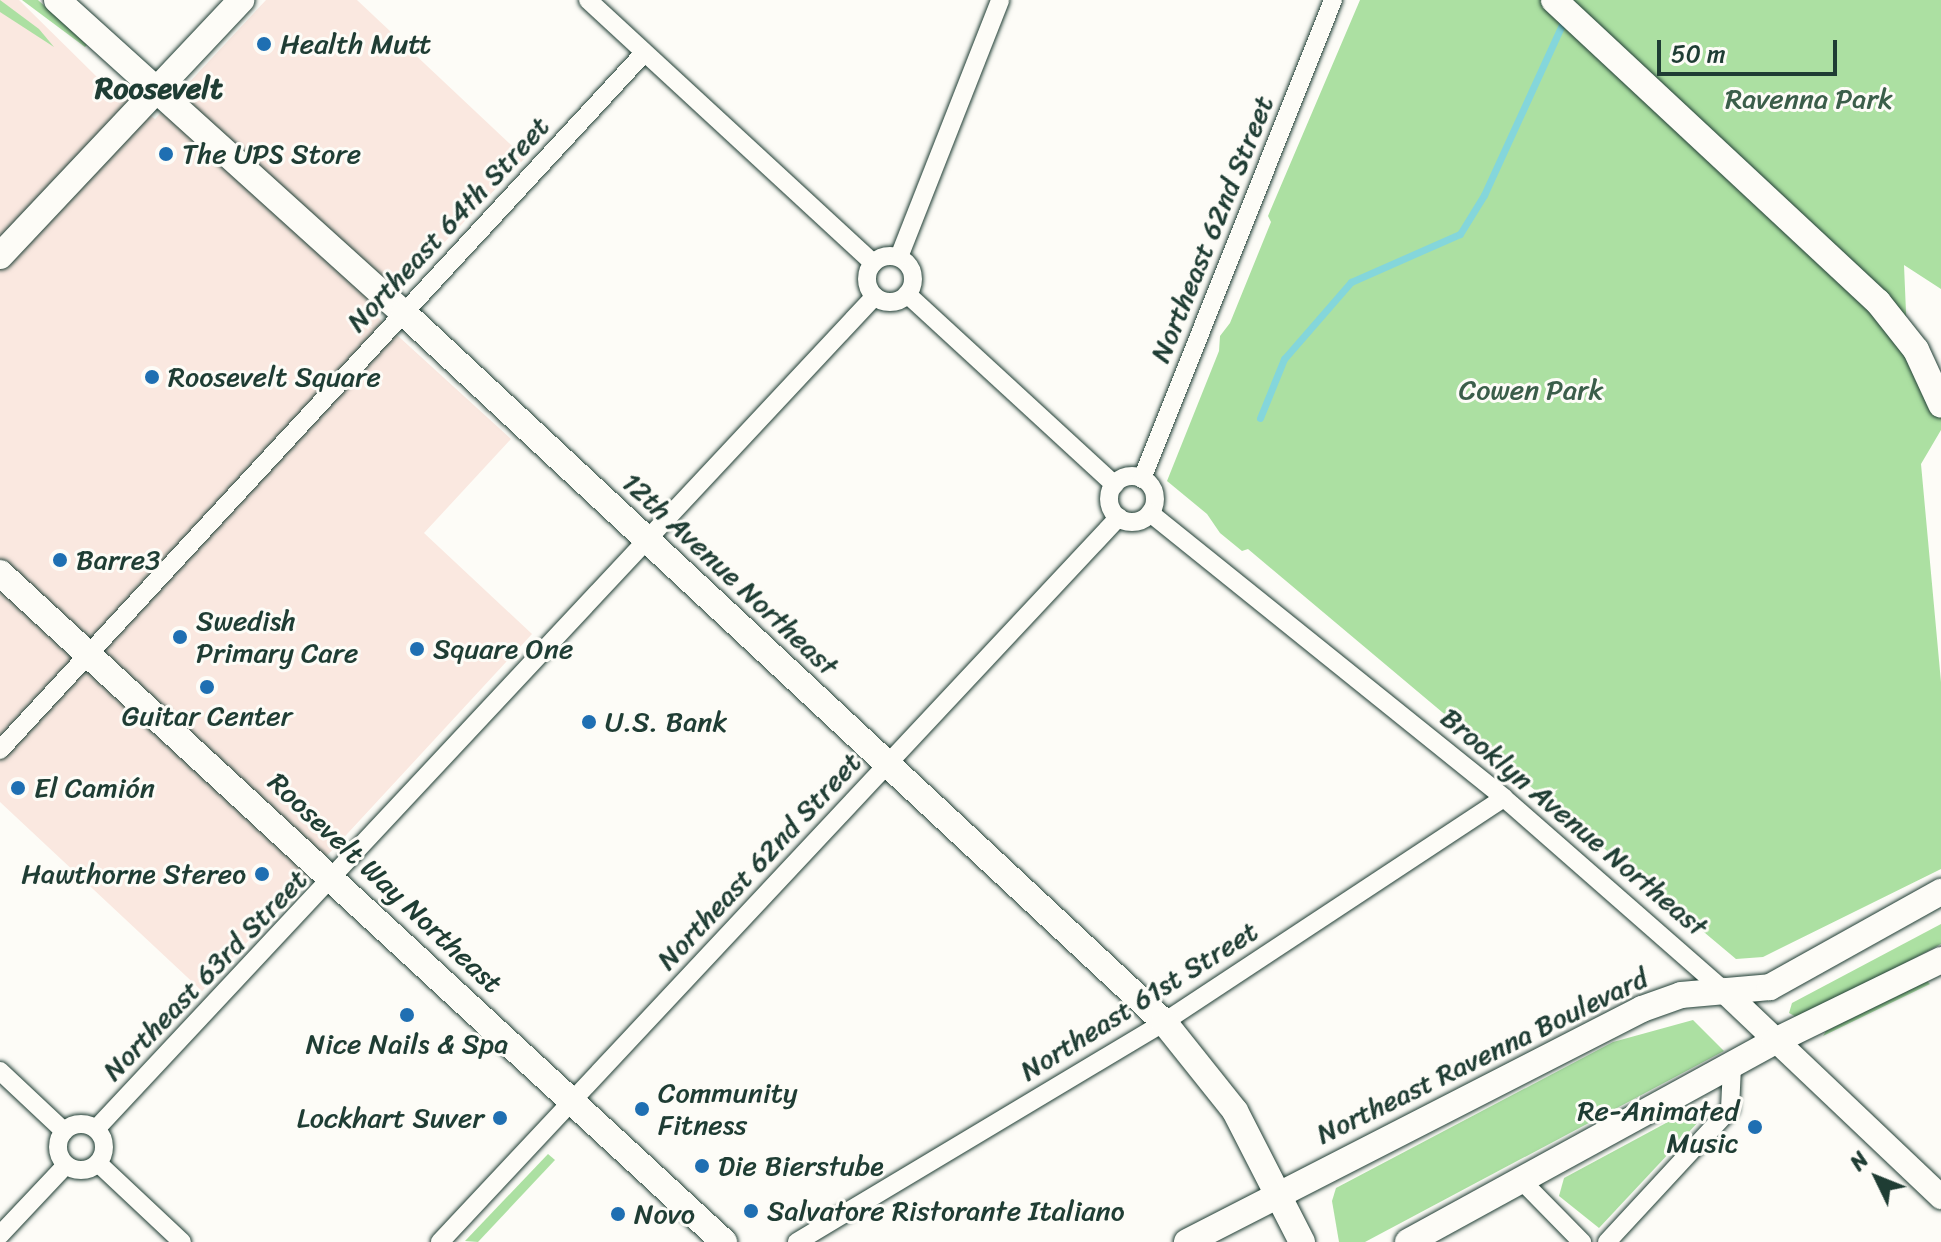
<!DOCTYPE html>
<html>
<head>
<meta charset="utf-8">
<style>
  body { margin:0 }
  #map { position:relative; width:1941px; height:1242px; overflow:hidden; background:#fdfcf7; font-family:Sriracha,sans-serif }
  div>[style] { position:absolute }
  [style*='--x'] { left:calc(var(--x)*1px); top:calc(var(--y)*1px); width:calc(var(--w)*1px); rotate:calc(var(--a)*1deg) }
  .built>* { inset:0; background:#fae8e0 }
  .green>* { inset:0; background:#ace0a2 }
  .stream>* { height:7px; margin:-3.5px; padding:0 3.5px; transform-origin:3.5px; border-radius:3.5px; background:#84d6db }
  .roads { filter:drop-shadow(0 0 2px #1f3d34) drop-shadow(0 0 2px #1f3d34) }
  .minor>* { height:18px; margin:-9px; padding:0 9px; transform-origin:9px; border-radius:9px; background:#fdfcf7 }
  .minor>.ring { margin:-9px; padding:0; box-sizing:content-box; background:none; border:18px solid #fdfcf7; border-radius:50% }
  .tertiary>* { height:24px; margin:-12px; padding:0 12px; transform-origin:12px; border-radius:12px; background:#fdfcf7 }
  .secondary>* { height:26px; margin:-13px; padding:0 13px; transform-origin:13px; border-radius:13px; background:#fdfcf7 }
  .dots>* { width:22px; height:22px; translate:-50% -50%; box-sizing:border-box; border:4px solid #fdfcf7; border-radius:50% }
  span { translate:-50% -50%; white-space:nowrap; text-align:center; line-height:1.15; -webkit-text-stroke:6px #fdfcf7; paint-order:stroke }
  .poi-label { font-size:28px; color:#1f3d34 }
  .left { translate:0 -50%; text-align:left }
  .right { translate:-100% -50%; text-align:right }
  .park-label { font-size:28px; color:#3b5e4a }
  .street-label { font-size:28px; color:#1f3d34 }
  .neighbourhood-label { font-size:30px; color:#1f3d34; font-weight:700 }
  .north { position:absolute; left:1837px; top:1138px; width:80px; height:80px; -webkit-text-stroke:6px #fdfcf7; paint-order:stroke; rotate:313deg; font-size:22px; font-weight:700; line-height:32px; text-align:center; color:#1f3d34 }
  .north::after { content:''; display:block; margin:auto; width:28px; height:36px; background:#1f3d34; clip-path:polygon(50% 0,100% 100%,50% 72%,0 100%) }
  .scale { position:absolute; left:1657px; top:40px; width:180px; height:36px; box-sizing:border-box; border:4px solid #1f3d34; border-top:0; padding-left:10px; font-size:24px; line-height:28px; white-space:nowrap; color:#1f3d34; -webkit-text-stroke:6px #fdfcf7; paint-order:stroke }
</style>
</head>
<body>
<div id="map">
  <div class="built">
    <div style="clip-path:polygon(0 0,19px 0,97px 77px,155px 119px,266px 0,357px 0,525px 158px,375px 315px,511px 439px,424px 533px,532px 634px,202px 991px,0 802px)"></div>
  </div>
  <div class="green">
    <div style="clip-path:polygon(0 0,39px 29px,54px 47px,0 12px)"></div>
    <div style="clip-path:polygon(22px 0,38px 0,87px 45px,85px 47px)"></div>
    <div style="clip-path:polygon(1360px 0,1941px 0,1941px 289px,1904px 265px,1907px 336px,1941px 404px,1941px 430px,1921px 464px,1941px 682px,1941px 869px,1763px 957px,1736px 959px,1248px 549px,1242px 551px,1220px 533px,1207px 514px,1167px 481px,1219px 351px,1220px 336px,1230px 323px,1271px 222px,1268px 216px)"></div>
    <div style="clip-path:polygon(1941px 924px,1941px 944px,1800px 1019px,1789px 1013px,1792px 1003px)"></div>
    <div style="clip-path:polygon(1926px 980px,1930px 984px,1823px 1036px,1826px 1031px)"></div>
    <div style="clip-path:polygon(1693px 1020px,1724px 1051px,1365px 1242px,1339px 1242px,1332px 1201px,1336px 1188px,1613px 1042px)"></div>
    <div style="clip-path:polygon(1692px 1109px,1700px 1110px,1701px 1119px,1599px 1228px,1559px 1196px,1564px 1178px)"></div>
    <div style="clip-path:polygon(548px 1154px,555px 1160px,478px 1242px,465px 1241px)"></div>
  </div>
  <div class="stream">
    <div style="--x:1260;--y:418;--w:64;--a:-67.9"></div>
    <div style="--x:1284;--y:359;--w:102;--a:-49"></div>
    <div style="--x:1351;--y:282;--w:119;--a:-23.8"></div>
    <div style="--x:1460;--y:234;--w:46;--a:-58.4"></div>
    <div style="--x:1484;--y:195;--w:195;--a:-65.4"></div>
  </div>
  <div class="roads">
    <div class="minor">
      <div style="--x:588;--y:0;--w:388;--a:42.7"></div>
      <div class="ring" style="left:867px;top:256px;width:28px;height:28px"></div>
      <div style="--x:899;--y:257;--w:276;--a:-68.5"></div>
      <div style="--x:907;--y:294;--w:282;--a:42.6"></div>
      <div class="ring" style="left:1109px;top:476px;width:28px;height:28px"></div>
      <div style="--x:1142;--y:479;--w:516;--a:-68.26"></div>
      <div style="--x:1150;--y:513;--w:454;--a:38.8"></div>
      <div style="--x:1504;--y:798;--w:291;--a:41.2"></div>
      <div style="--x:0;--y:750;--w:949;--a:-47.26"></div>
      <div style="--x:0;--y:1071;--w:88;--a:43.2"></div>
      <div class="ring" style="left:58px;top:1124px;width:28px;height:28px"></div>
      <div style="--x:96;--y:1129;--w:1140;--a:-46.92"></div>
      <div style="--x:98;--y:1163;--w:115;--a:43.2"></div>
      <div style="--x:1522;--y:1181;--w:86;--a:45.5"></div>
      <div style="--x:0;--y:1235;--w:96;--a:-46.7"></div>
      <div style="--x:440;--y:1242;--w:993;--a:-46.88"></div>
      <div style="--x:797;--y:1242;--w:428;--a:-30.9"></div>
      <div style="--x:1164;--y:1022;--w:407;--a:-33.4"></div>
      <div style="--x:1607;--y:1242;--w:181;--a:-47.2"></div>
      <div style="--x:1730;--y:1109;--w:43;--a:-87.3"></div>
    </div>
    <div class="tertiary">
      <div style="--x:1723;--y:990;--w:301;--a:43.5"></div>
    </div>
    <div class="secondary">
      <div style="--x:57;--y:0;--w:467;--a:42.1"></div>
      <div style="--x:404;--y:313;--w:1039;--a:43.01"></div>
      <div style="--x:1164;--y:1022;--w:114;--a:51.4"></div>
      <div style="--x:1235;--y:1111;--w:147;--a:62.9"></div>
      <div style="--x:1554;--y:0;--w:443;--a:43"></div>
      <div style="--x:1878;--y:302;--w:61;--a:51.6"></div>
      <div style="--x:1916;--y:350;--w:60;--a:65.2"></div>
      <div style="--x:0;--y:256;--w:352;--a:-46.7"></div>
      <div style="--x:0;--y:573;--w:986;--a:42.74"></div>
      <div style="--x:1187;--y:1242;--w:511;--a:-27.12"></div>
      <div style="--x:1642;--y:1009;--w:41;--a:-19.7"></div>
      <div style="--x:1681;--y:995;--w:89;--a:-5.1"></div>
      <div style="--x:1770;--y:987;--w:196;--a:-29.1"></div>
      <div style="--x:1408;--y:1242;--w:418;--a:-28.7"></div>
      <div style="--x:1775;--y:1041;--w:185;--a:-26"></div>
    </div>
  </div>
  <div class="dots">
    <div style="left:264px;top:44px;background:#1f6fb2"></div>
    <div style="left:166px;top:154px;background:#1f6fb2"></div>
    <div style="left:152px;top:377px;background:#1f6fb2"></div>
    <div style="left:60px;top:560px;background:#1f6fb2"></div>
    <div style="left:180px;top:637px;background:#1f6fb2"></div>
    <div style="left:417px;top:649px;background:#1f6fb2"></div>
    <div style="left:207px;top:687px;background:#1f6fb2"></div>
    <div style="left:589px;top:722px;background:#1f6fb2"></div>
    <div style="left:18px;top:788px;background:#1f6fb2"></div>
    <div style="left:262px;top:874px;background:#1f6fb2"></div>
    <div style="left:407px;top:1015px;background:#1f6fb2"></div>
    <div style="left:642px;top:1109px;background:#1f6fb2"></div>
    <div style="left:500px;top:1118px;background:#1f6fb2"></div>
    <div style="left:1755px;top:1127px;background:#1f6fb2"></div>
    <div style="left:702px;top:1166px;background:#1f6fb2"></div>
    <div style="left:751px;top:1211px;background:#1f6fb2"></div>
    <div style="left:618px;top:1214px;background:#1f6fb2"></div>
  </div>
  <div class="poi-label">
    <span class="left" style="left:280px;top:44px">Health Mutt</span>
    <span class="left" style="left:182px;top:154px">The UPS Store</span>
    <span class="left" style="left:168px;top:377px">Roosevelt Square</span>
    <span class="left" style="left:76px;top:560px">Barre3</span>
    <span class="left" style="left:196px;top:637px">Swedish<br>Primary Care</span>
    <span class="left" style="left:433px;top:649px">Square One</span>
    <span style="left:207px;top:716px">Guitar Center</span>
    <span class="left" style="left:605px;top:722px">U.S. Bank</span>
    <span class="left" style="left:34px;top:788px">El Camión</span>
    <span class="right" style="left:246px;top:874px">Hawthorne Stereo</span>
    <span style="left:407px;top:1044px">Nice Nails &amp; Spa</span>
    <span class="left" style="left:658px;top:1109px">Community<br>Fitness</span>
    <span class="right" style="left:1739px;top:1127px">Re-Animated<br>Music</span>
    <span class="right" style="left:484px;top:1118px">Lockhart Suver</span>
    <span class="left" style="left:718px;top:1166px">Die Bierstube</span>
    <span class="left" style="left:767px;top:1211px">Salvatore Ristorante Italiano</span>
    <span class="left" style="left:634px;top:1214px">Novo</span>
  </div>
  <div class="park-label">
    <span style="left:1809px;top:99px">Ravenna Park</span>
    <span style="left:1531px;top:390px">Cowen Park</span>
  </div>
  <div class="street-label">
    <span style="left:448px;top:224px;rotate:-47deg">Northeast 64th Street</span>
    <span style="left:1212px;top:229px;rotate:-68deg">Northeast 62nd Street</span>
    <span style="left:730px;top:574px;rotate:43deg">12th Avenue Northeast</span>
    <span style="left:1574px;top:822px;rotate:40deg">Brooklyn Avenue Northeast</span>
    <span style="left:759px;top:861px;rotate:-47deg">Northeast 62nd Street</span>
    <span style="left:385px;top:883px;rotate:43deg">Roosevelt Way Northeast</span>
    <span style="left:205px;top:975px;rotate:-46deg">Northeast 63rd Street</span>
    <span style="left:1139px;top:1001px;rotate:-32deg">Northeast 61st Street</span>
    <span style="left:1482px;top:1056px;rotate:-26deg">Northeast Ravenna Boulevard</span>
  </div>
  <div class="neighbourhood-label">
    <span style="left:159px;top:88px">Roosevelt</span>
  </div>
  <div class="north">N</div>
  <div class="scale">50 m</div>
</div>
</body>
</html>
